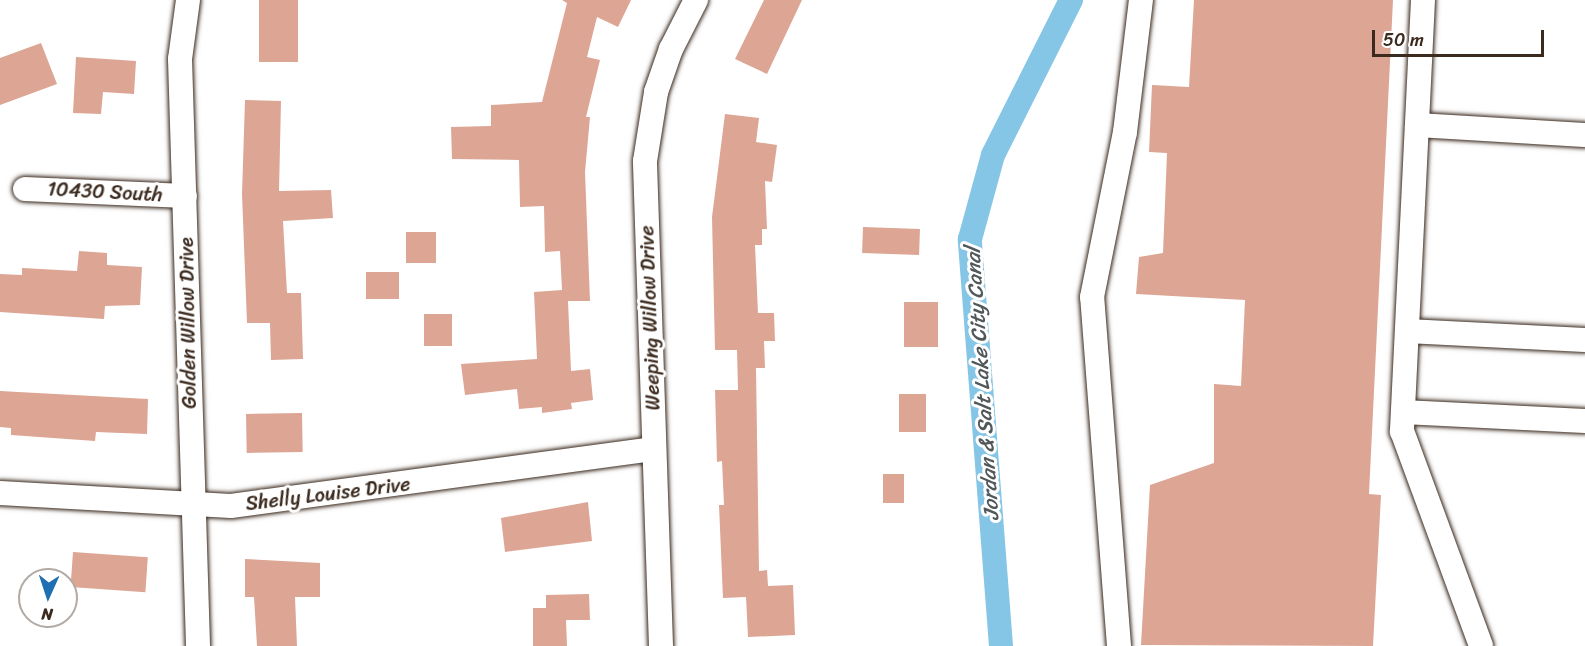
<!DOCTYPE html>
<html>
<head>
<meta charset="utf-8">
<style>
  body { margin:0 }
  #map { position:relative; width:1585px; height:646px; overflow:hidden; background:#fff; font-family:Sriracha,sans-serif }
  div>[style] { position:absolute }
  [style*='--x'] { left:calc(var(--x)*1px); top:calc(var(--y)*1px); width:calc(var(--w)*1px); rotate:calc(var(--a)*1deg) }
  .canal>* { height:24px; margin:-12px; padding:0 12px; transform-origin:12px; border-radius:12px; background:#85c5e6 }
  .building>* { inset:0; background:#dca594; transform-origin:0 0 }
  .roads { filter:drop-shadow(0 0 2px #3b2a1e) drop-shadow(0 0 2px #3b2a1e) }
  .minor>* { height:24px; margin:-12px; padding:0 12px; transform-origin:12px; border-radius:12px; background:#fff }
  span { translate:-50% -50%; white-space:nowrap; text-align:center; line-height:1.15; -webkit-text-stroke:6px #fff; paint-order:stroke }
  .street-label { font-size:20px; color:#3b2a1e }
  .water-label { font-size:21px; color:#51585a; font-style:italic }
  .north { position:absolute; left:18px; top:568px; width:60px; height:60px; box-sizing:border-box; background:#fff; border:2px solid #b1aaa5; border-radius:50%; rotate:183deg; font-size:16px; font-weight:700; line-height:24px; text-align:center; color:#3b2a1e }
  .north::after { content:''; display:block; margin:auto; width:21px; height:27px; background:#1f6fb2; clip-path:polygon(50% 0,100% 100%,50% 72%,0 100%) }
  .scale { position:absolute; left:1372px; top:30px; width:172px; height:27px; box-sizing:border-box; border:3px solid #3b2a1e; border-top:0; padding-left:8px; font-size:18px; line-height:21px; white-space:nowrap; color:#3b2a1e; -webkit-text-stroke:4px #fff; paint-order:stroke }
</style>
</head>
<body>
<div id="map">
  <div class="canal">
    <div style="--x:1001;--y:646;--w:408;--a:-94.4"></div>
    <div style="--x:970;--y:239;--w:87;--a:-74.7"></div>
    <div style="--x:993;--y:155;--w:174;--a:-63.3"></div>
  </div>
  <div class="building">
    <div style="left:259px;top:0;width:39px;height:62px"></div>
    <div style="clip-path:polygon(562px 0,631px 0,618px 27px,597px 17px,587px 57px,600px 60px,586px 117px,590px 117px,585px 172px,590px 301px,568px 301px,571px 371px,590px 369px,593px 400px,571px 403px,572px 409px,542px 413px,542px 407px,519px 409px,517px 389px,465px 395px,461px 364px,537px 359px,534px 292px,562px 290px,560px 251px,545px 252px,544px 206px,520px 207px,519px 160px,452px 159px,451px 127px,491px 126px,491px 105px,542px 102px,567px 3px)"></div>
    <div style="clip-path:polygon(764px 0,802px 0,767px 74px,735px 59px)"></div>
    <div style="clip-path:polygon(1194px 0,1393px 0,1369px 494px,1381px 495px,1373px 646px,1141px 645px,1150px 485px,1214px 463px,1214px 384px,1241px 386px,1245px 300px,1136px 294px,1139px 257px,1163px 253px,1167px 153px,1149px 152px,1152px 85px,1189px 87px)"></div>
    <div style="clip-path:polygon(41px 43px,57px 84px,0 105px,0 58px)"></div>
    <div style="clip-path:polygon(76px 57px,136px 61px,134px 94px,103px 92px,101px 114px,73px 113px)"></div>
    <div style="clip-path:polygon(245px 100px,281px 101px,279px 191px,331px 190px,333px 218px,283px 221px,287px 293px,301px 293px,303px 359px,271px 360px,270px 323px,247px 323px,242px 194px)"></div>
    <div style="clip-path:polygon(725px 114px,759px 118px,756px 142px,777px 145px,772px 182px,765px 181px,767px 229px,762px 229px,762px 245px,755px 245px,758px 313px,774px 313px,775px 341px,764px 341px,765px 368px,756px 368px,759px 571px,767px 570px,768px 586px,793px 585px,795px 635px,748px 637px,746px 597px,723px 598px,719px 505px,724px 505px,722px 461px,717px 462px,715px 390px,738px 390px,737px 350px,715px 350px,712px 217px)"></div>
    <div style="left:863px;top:227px;width:57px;height:26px;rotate:2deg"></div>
    <div style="left:436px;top:232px;width:31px;height:30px;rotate:90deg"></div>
    <div style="clip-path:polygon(79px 251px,107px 253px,107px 265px,142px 267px,140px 305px,105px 306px,104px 319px,0 312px,0 274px,22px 275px,22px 268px,77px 271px)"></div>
    <div style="left:399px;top:272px;width:27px;height:33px;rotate:90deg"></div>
    <div style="left:938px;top:302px;width:45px;height:34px;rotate:90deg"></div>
    <div style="left:424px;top:314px;width:28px;height:32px"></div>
    <div style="clip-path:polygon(0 391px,148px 399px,147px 434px,96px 432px,95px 441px,11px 435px,11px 428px,0 427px)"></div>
    <div style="left:899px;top:394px;width:27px;height:38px"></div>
    <div style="left:302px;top:413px;width:39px;height:56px;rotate:89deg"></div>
    <div style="left:883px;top:474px;width:21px;height:29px"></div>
    <div style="clip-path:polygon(588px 502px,592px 541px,505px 552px,501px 518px)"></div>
    <div style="left:73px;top:552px;width:75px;height:35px;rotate:4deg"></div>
    <div style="clip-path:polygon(245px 559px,320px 563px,320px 597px,295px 597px,297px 646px,257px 646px,254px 597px,245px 597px)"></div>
    <div style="clip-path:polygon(589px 594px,590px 620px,566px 620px,567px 646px,533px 646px,533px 608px,546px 608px,546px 595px)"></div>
  </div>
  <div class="roads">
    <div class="minor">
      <div style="--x:188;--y:0;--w:60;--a:97.7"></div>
      <div style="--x:180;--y:59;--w:587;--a:88.24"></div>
      <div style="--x:1423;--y:0;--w:432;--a:92.8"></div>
      <div style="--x:1402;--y:431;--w:229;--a:69.8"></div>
      <div style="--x:1417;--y:125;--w:168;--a:3.4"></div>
      <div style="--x:25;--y:189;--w:160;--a:2.5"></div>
      <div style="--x:1407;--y:331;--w:178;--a:2.9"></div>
      <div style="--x:1403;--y:412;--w:182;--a:2.8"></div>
      <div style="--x:0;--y:493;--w:231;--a:3.2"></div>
      <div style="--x:231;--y:506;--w:427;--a:-7.7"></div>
      <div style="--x:661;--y:646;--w:485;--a:-91.9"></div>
      <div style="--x:645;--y:161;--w:70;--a:-80.9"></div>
      <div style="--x:656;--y:92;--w:46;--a:-70.8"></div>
      <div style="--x:671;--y:49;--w:55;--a:-63"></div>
      <div style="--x:1119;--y:646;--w:350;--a:-94.4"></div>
      <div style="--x:1092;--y:297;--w:168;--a:-78.7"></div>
      <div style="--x:1125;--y:132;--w:133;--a:-83.1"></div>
    </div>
  </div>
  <div class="street-label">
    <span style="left:105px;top:192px;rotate:3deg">10430 South</span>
    <span style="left:650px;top:318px;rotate:-92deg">Weeping Willow Drive</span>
    <span style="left:188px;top:323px;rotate:-91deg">Golden Willow Drive</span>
    <span style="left:328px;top:494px;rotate:-7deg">Shelly Louise Drive</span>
  </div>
  <div class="water-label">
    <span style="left:982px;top:384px;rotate:-94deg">Jordan &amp; Salt Lake City Canal</span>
  </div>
  <div class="north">N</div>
  <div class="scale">50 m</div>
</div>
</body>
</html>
